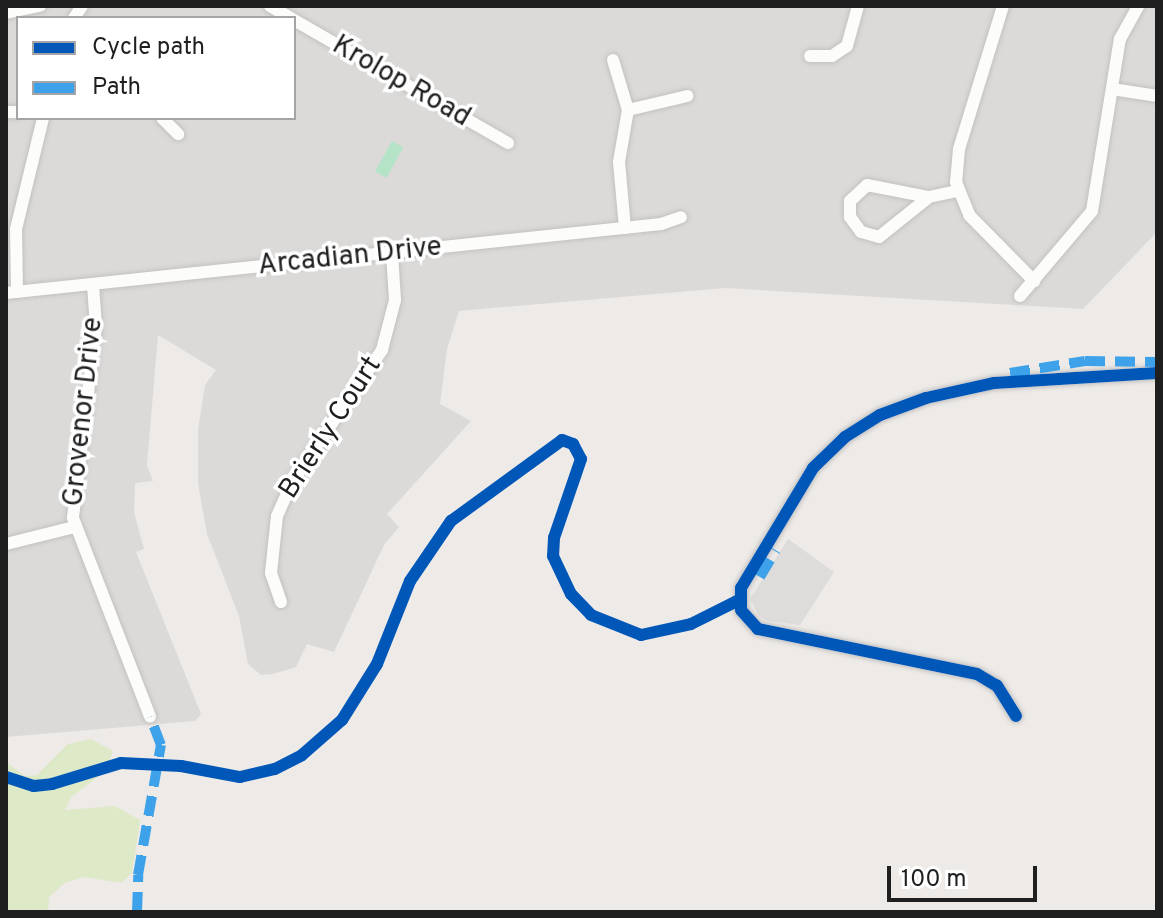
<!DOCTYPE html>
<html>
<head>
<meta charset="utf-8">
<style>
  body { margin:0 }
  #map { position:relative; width:1163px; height:918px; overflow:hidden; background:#edeae7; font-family:Overpass,sans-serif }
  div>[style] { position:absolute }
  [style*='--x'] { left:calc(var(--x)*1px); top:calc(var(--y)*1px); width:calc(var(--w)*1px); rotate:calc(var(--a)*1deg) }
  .residential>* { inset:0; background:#dcdad9 }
  .grass>* { inset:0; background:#dee9c7 }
  .pitch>* { inset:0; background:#b4e3c8; transform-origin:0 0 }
  .parking>* { inset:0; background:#dddcdb }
  .roads { filter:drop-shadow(0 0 2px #c3c1c0) drop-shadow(0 0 2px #c3c1c0) }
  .minor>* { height:12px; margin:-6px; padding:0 6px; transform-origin:6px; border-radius:6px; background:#fcfcfb }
  .quiet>* { height:10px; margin-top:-5px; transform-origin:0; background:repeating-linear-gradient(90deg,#3da2ea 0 20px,transparent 0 30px) }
  .cycleway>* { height:12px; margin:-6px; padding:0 6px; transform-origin:6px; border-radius:6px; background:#0057b8 }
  span { translate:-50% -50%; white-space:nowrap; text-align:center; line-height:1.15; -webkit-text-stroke:7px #fff; paint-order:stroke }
  .street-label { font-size:28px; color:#1f1f1f }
  .frame { position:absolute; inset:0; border:8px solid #1f1f1f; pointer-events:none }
  .legend { position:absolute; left:16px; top:16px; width:280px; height:104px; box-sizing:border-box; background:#fff; border:2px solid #a5a5a5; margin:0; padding:10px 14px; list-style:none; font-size:24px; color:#1f1f1f }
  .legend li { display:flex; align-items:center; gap:16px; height:40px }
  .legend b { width:40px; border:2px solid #a5a5a5 }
  .scale { position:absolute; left:887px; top:866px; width:150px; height:36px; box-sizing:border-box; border:4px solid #1f1f1f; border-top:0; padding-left:10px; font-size:24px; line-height:28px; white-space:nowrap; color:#1f1f1f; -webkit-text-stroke:6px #fff; paint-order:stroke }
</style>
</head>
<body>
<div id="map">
  <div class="residential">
    <div style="clip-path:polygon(evenodd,6px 6px,1157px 6px,1157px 232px,1083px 309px,725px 288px,459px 311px,447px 349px,440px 404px,471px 421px,387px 514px,399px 527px,384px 545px,334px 652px,307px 644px,296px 667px,273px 674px,261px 675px,248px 664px,239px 616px,207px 534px,198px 483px,198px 430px,205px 385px,216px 370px,158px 335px,147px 465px,153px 481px,135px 483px,134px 512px,144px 549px,136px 552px,201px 714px,195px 721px,6px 737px,6px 6px,18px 18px,294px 18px,294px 118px,18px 118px,18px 18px)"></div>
  </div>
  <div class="grass">
    <div style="clip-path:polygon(91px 739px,113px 751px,106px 771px,71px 797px,65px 810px,115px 806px,140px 820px,132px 873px,121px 883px,84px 877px,65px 883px,49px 897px,48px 912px,6px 912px,6px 762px,25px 776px,37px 775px,68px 744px)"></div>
  </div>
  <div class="pitch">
    <div style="left:392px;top:141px;width:13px;height:35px;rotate:29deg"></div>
  </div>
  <div class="parking">
    <div style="clip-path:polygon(788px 539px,834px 572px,800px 625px,768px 621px,759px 616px,750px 599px)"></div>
  </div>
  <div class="roads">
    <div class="minor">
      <div style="--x:270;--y:6;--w:24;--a:30"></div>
      <div style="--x:1003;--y:6;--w:150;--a:107.1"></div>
      <div style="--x:959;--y:149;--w:33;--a:95"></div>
      <div style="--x:956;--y:182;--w:35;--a:68"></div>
      <div style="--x:969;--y:215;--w:93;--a:45.4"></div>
      <div style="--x:6;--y:13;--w:35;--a:-12"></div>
      <div style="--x:74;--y:18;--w:14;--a:-56"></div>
      <div style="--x:294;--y:20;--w:247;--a:29.9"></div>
      <div style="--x:810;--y:56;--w:22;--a:0"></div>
      <div style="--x:832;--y:56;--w:18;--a:-34"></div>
      <div style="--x:847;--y:46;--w:41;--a:-74.6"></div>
      <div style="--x:613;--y:60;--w:52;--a:73.3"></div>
      <div style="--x:1112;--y:89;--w:46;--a:8.8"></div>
      <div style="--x:628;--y:110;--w:61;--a:-13.3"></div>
      <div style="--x:6;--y:112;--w:12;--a:0"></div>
      <div style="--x:162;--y:118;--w:23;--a:45"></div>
      <div style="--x:929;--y:197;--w:64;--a:141.3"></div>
      <div style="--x:879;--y:237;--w:19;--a:-164"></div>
      <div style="--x:861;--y:232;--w:19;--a:-126"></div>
      <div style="--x:850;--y:217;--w:16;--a:-90"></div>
      <div style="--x:850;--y:201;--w:23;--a:-43"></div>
      <div style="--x:867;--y:185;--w:63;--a:11"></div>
      <div style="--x:929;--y:197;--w:29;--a:-12"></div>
      <div style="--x:625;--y:228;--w:66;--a:-95.2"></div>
      <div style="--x:619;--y:162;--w:53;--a:-80.2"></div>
      <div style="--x:93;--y:285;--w:42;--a:85.9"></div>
      <div style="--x:96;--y:327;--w:192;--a:96.9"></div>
      <div style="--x:73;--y:518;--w:213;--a:68.8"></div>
      <div style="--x:17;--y:292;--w:63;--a:-90.9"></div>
      <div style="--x:16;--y:229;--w:114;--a:-76.3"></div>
      <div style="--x:6;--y:293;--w:659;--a:-6.01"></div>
      <div style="--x:661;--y:224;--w:21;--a:-19"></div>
      <div style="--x:1020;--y:296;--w:111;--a:-49.7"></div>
      <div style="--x:1092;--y:211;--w:174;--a:-80.8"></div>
      <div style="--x:1120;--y:39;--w:38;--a:-61"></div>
      <div style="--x:6;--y:544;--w:70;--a:-14"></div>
      <div style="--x:281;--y:602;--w:31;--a:-109"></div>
      <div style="--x:271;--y:573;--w:57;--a:-84"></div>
      <div style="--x:277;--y:516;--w:39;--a:-66"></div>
      <div style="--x:293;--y:480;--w:158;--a:-55.6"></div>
      <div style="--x:382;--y:350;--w:52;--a:-75.4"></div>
      <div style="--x:395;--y:300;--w:47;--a:-93.7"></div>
      <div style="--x:1016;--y:716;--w:36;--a:-122"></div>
      <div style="--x:997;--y:686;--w:23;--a:-149"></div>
      <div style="--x:977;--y:674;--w:224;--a:-168.4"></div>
      <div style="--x:758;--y:629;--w:25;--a:-132"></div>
      <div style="--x:741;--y:610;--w:22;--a:-90"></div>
      <div style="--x:741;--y:588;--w:140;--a:-59"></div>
      <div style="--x:813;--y:468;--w:45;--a:-44.1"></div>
      <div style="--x:845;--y:437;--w:41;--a:-32.2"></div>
      <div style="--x:880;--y:415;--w:49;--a:-20.3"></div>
      <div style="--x:926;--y:398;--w:70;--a:-12.4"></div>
      <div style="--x:994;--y:383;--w:163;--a:-3.5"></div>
    </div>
  </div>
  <div class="quiet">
    <div style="--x:1010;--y:373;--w:76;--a:-9.1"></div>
    <div style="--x:1085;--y:361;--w:72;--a:0.8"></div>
    <div style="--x:760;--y:577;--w:31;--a:-59"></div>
    <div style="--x:137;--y:912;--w:37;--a:-88"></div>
    <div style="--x:138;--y:875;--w:132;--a:-80"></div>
    <div style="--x:161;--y:745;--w:30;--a:-111"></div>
  </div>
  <div class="cycleway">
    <div style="--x:1016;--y:716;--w:36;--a:-122"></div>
    <div style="--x:997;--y:686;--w:23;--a:-149"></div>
    <div style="--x:977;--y:674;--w:224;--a:-168.4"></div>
    <div style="--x:758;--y:629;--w:25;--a:-132"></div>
    <div style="--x:741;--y:610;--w:22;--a:-90"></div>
    <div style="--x:741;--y:588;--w:140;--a:-59"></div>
    <div style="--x:813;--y:468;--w:45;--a:-44.1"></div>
    <div style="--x:845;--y:437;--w:41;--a:-32.2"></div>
    <div style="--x:880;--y:415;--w:49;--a:-20.3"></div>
    <div style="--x:926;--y:398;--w:70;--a:-12.4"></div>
    <div style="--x:994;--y:383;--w:163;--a:-3.5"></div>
    <div style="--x:6;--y:777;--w:29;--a:18"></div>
    <div style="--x:34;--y:786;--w:18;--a:-6"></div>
    <div style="--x:52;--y:784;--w:72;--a:-16.9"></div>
    <div style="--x:121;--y:763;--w:60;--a:2.9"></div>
    <div style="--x:181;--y:766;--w:60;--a:10.6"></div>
    <div style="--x:240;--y:777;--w:36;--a:-13"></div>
    <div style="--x:275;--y:769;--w:30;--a:-27"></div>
    <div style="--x:302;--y:755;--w:53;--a:-41.2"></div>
    <div style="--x:342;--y:720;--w:66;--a:-58"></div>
    <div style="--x:377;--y:664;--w:89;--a:-68.3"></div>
    <div style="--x:410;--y:581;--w:73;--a:-55.7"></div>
    <div style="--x:451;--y:521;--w:137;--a:-36.1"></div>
    <div style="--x:562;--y:440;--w:12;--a:20"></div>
    <div style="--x:573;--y:444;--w:17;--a:62"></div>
    <div style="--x:581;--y:459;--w:83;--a:108.9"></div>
    <div style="--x:554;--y:538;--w:18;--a:93"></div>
    <div style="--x:553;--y:556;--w:42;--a:64.7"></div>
    <div style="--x:571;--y:594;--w:29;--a:46"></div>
    <div style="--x:591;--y:615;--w:54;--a:21.8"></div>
    <div style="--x:641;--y:635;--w:51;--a:-12.4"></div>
    <div style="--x:691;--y:624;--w:54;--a:-26.6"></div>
  </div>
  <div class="street-label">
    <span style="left:401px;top:82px;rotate:30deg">Krolop Road</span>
    <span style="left:350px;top:257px;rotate:-6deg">Arcadian Drive</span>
    <span style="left:84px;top:412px;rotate:-84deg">Grovenor Drive</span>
    <span style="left:331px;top:428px;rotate:-57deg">Brierly Court</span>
  </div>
  <div class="frame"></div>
  <ul class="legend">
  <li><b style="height:10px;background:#0057b8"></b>Cycle path</li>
  <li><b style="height:10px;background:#3da2ea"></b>Path</li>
  </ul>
  <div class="scale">100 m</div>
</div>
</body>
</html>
